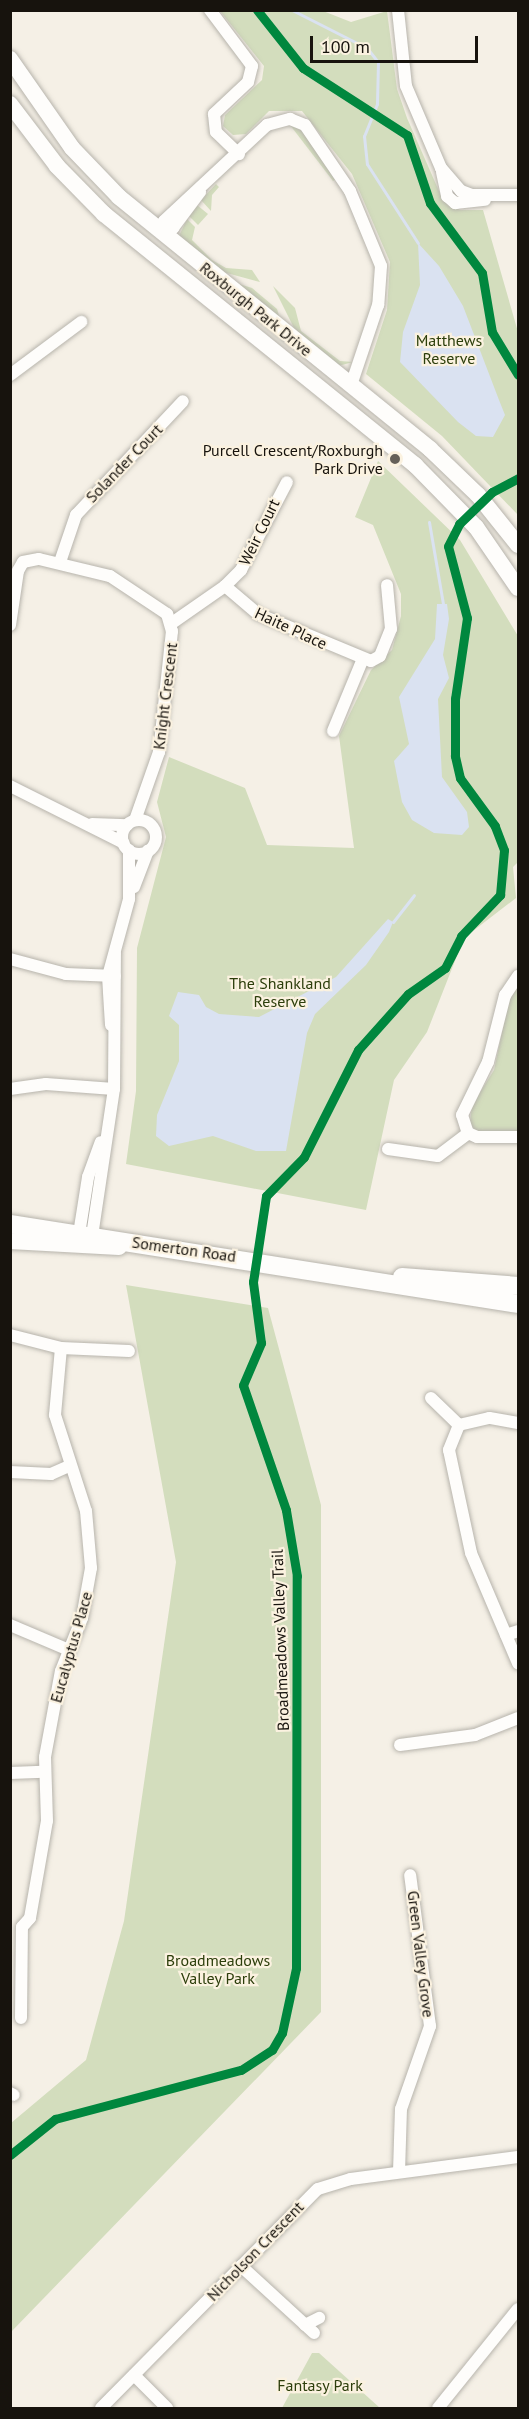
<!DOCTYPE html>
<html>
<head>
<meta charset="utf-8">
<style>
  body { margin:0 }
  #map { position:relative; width:529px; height:2419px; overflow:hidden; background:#f5f0e6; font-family:"PT Sans",sans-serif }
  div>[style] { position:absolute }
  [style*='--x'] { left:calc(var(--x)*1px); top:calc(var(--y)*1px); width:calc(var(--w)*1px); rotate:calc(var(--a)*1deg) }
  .green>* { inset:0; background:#d3ddbd }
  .water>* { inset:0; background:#dae2f1 }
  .stream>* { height:3px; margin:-1.5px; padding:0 1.5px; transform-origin:1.5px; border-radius:1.5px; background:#dae2f1 }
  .roads { filter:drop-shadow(0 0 2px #b7b4ac) drop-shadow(0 0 2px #b7b4ac) }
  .street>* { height:12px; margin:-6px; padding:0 6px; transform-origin:6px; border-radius:6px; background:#fefdfb }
  .street>.ring { margin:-6px; padding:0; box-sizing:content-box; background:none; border:12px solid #fefdfb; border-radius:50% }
  .secondary>* { height:16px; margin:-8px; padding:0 8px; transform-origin:8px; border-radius:8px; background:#fefdfb }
  .primary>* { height:18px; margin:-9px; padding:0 9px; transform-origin:9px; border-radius:9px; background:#fefdfb }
  .cycleway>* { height:9px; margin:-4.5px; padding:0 4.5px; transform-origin:4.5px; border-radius:4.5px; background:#00873e }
  .dots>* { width:16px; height:16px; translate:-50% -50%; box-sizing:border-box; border:3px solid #fbf2e0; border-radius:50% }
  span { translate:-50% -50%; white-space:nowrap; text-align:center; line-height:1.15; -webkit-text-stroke:4.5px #fbf2e0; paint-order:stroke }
  .street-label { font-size:16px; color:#17130d }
  .park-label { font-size:16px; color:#2c3e0b }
  .poi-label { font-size:16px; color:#17130d }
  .right { translate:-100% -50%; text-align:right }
  .frame { position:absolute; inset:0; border:12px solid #17130d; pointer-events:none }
  .scale { position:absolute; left:310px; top:36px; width:168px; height:27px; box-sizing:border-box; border:3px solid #17130d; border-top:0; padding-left:8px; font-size:18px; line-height:21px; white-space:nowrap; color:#17130d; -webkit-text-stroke:4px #fbf2e0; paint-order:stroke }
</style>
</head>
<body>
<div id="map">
  <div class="green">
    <div style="clip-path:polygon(220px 11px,323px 11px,351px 22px,387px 11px,397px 89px,407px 118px,442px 198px,460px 210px,483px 210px,518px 332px,518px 515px,442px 436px,366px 374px,387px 310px,390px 262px,352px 174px,302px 111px,269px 111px,246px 134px,233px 135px,223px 126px,225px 115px,262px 80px,264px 66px)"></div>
    <div style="clip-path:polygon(290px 125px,300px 128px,337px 179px,333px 181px)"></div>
    <div style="clip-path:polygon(216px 184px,219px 187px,212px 195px,211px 211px,201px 200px)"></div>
    <div style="clip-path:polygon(197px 205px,208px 214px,198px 225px,189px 216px)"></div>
    <div style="clip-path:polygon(187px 219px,195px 227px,192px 240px,212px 260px,226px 268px,252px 270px,260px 282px,223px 272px,179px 236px)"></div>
    <div style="clip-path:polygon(236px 283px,252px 288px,277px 309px,280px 319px)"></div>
    <div style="clip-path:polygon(273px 286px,295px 308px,301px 331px,340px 361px,353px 362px,338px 366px,295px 330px)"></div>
    <div style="clip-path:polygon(378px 461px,460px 540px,518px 636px,518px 862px,513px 867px,516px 898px,464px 938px,427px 1032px,394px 1080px,366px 1210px,126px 1164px,136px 1091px,137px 948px,166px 837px,157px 802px,169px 757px,245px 788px,267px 845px,354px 848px,339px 736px,371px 670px,392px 650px,401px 616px,401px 594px,373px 525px,355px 517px)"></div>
    <div style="clip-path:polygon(518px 984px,518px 1135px,477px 1133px,470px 1123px,472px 1105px,494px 1070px,508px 1004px)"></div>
    <div style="clip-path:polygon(126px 1285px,268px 1308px,321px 1505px,321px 2012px,11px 2332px,11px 2123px,86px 2060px,124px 1921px,176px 1562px)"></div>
    <div style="clip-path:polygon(312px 2353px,319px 2353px,380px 2408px,282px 2408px)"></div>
  </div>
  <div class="water">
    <div style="clip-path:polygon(418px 243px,439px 266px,463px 306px,499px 400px,505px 415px,493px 437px,476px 436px,458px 422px,400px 362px,403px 332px,420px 285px)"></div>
    <div style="clip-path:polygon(437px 604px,447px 604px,449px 619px,443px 655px,449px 678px,438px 699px,442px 777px,467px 812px,469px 827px,462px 835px,434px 833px,412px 820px,402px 802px,394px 761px,409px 744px,399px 697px,435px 639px)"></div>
    <div style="clip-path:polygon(388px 919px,393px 922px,389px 932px,366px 965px,315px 1014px,307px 1033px,286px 1151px,256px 1151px,213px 1136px,169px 1146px,156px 1136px,157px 1115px,179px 1061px,179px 1025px,169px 1016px,178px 992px,199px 995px,206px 1007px,219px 1014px,259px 1017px,336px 977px)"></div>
  </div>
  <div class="stream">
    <div style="--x:292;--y:10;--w:84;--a:26.9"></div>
    <div style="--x:367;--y:48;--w:18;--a:52"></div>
    <div style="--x:378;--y:62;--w:42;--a:91.4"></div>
    <div style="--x:377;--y:104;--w:35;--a:112"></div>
    <div style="--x:364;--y:136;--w:28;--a:84"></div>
    <div style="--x:367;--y:164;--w:94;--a:57.2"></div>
    <div style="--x:429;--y:522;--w:83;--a:80.3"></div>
    <div style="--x:393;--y:922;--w:34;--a:-52"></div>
  </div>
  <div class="roads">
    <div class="street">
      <div style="--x:210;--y:10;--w:70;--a:53.1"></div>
      <div style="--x:252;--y:66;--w:16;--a:104"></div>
      <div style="--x:248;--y:82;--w:47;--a:136.7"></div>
      <div style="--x:214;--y:114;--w:18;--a:84"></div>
      <div style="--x:216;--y:132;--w:32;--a:44"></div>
      <div style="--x:398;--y:10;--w:76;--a:84"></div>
      <div style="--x:406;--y:86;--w:89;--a:66.9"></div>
      <div style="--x:441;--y:168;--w:30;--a:49"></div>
      <div style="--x:461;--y:191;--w:12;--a:20"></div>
      <div style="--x:472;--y:195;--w:46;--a:0"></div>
      <div style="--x:442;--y:172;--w:25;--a:78"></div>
      <div style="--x:447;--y:196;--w:11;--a:41"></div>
      <div style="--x:455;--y:203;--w:30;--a:-6"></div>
      <div style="--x:161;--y:232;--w:11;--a:-75"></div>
      <div style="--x:164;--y:221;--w:141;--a:-43"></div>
      <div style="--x:267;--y:125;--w:24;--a:-15"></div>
      <div style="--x:290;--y:119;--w:16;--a:22"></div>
      <div style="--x:305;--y:125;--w:80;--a:55.7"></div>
      <div style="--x:350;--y:191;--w:81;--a:67.5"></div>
      <div style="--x:381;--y:266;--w:39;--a:94"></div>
      <div style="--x:378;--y:305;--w:84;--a:108.6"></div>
      <div style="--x:161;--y:232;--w:13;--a:-18"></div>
      <div style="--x:173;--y:228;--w:45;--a:-53.1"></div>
      <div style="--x:10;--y:375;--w:89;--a:-36.7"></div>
      <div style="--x:60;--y:562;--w:50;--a:-71.2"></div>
      <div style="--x:76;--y:515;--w:156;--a:-46.8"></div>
      <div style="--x:225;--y:586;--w:43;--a:40.3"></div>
      <div style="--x:258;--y:614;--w:122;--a:22.6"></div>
      <div style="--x:371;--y:661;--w:10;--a:-29"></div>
      <div style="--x:380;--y:656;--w:29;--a:-68"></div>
      <div style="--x:391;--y:629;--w:44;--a:-95.2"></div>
      <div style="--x:172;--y:623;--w:65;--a:-34.9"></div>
      <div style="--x:225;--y:586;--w:23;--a:-45"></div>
      <div style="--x:241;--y:570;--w:99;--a:-62.4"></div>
      <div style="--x:10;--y:625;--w:55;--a:-81.6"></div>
      <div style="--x:18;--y:571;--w:10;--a:-61"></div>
      <div style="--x:23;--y:562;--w:16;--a:-11"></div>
      <div style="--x:39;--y:559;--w:73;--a:13.5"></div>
      <div style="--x:110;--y:576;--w:69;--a:33.7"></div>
      <div style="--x:167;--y:614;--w:18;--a:74"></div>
      <div style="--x:172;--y:631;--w:122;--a:96.1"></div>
      <div style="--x:159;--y:752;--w:72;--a:109.4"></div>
      <div style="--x:333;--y:731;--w:76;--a:-67.5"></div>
      <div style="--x:10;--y:786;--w:127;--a:26.6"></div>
      <div class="ring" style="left:122px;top:820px;width:22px;height:22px"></div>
      <div style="--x:92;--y:824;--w:35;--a:2"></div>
      <div style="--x:134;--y:887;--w:39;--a:-69"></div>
      <div style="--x:10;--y:959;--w:58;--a:15"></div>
      <div style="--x:66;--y:974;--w:49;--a:2.3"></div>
      <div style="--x:518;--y:976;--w:23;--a:124"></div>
      <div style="--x:505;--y:995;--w:69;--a:104.2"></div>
      <div style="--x:488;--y:1062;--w:59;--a:116.1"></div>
      <div style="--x:462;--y:1115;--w:19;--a:72"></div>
      <div style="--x:468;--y:1133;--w:10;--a:24"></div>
      <div style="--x:477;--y:1137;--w:41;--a:0"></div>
      <div style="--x:111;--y:1025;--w:49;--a:-93.5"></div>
      <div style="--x:108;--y:976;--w:80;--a:-74.7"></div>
      <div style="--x:129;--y:899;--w:49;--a:-90"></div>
      <div style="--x:10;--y:1089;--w:36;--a:-8"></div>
      <div style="--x:46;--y:1084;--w:68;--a:4.2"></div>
      <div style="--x:388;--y:1149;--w:50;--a:8"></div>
      <div style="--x:438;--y:1156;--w:38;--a:-37"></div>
      <div style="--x:79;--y:1234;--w:58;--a:-81"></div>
      <div style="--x:88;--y:1177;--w:37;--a:-70"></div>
      <div style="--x:92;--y:1236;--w:149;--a:-81.5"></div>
      <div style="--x:114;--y:1089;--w:136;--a:-89.6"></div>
      <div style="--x:10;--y:1335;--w:53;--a:14.3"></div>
      <div style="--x:61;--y:1348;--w:68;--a:2.5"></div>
      <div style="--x:431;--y:1398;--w:39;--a:44"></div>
      <div style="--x:518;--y:1423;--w:29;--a:-170"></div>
      <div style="--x:489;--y:1418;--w:31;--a:167"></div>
      <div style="--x:459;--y:1425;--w:27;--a:112"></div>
      <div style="--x:449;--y:1450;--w:105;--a:77.9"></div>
      <div style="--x:471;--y:1553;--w:120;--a:66.9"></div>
      <div style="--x:10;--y:1472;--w:41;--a:2.8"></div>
      <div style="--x:51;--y:1474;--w:20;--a:-24"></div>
      <div style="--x:10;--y:1625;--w:64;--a:23"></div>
      <div style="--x:506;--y:1635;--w:13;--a:-18"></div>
      <div style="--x:400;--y:1745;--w:76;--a:-7.6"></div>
      <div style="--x:475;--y:1735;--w:46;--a:-21.6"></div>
      <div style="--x:10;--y:1773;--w:33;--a:-2"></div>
      <div style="--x:21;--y:2018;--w:91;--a:-89.4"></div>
      <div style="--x:22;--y:1927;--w:12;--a:-48"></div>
      <div style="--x:30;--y:1918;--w:98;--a:-80.1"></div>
      <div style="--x:47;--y:1821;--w:64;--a:-91.8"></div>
      <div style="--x:45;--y:1757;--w:87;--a:-79.5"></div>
      <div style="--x:61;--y:1671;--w:57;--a:-68.4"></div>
      <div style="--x:82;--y:1618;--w:51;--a:-79.8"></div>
      <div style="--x:91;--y:1568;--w:57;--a:-95"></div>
      <div style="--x:86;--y:1511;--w:101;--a:-107.9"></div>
      <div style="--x:55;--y:1415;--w:67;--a:-84.9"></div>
      <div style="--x:10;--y:2093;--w:4;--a:27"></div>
      <div style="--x:399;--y:2172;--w:63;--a:-88.2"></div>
      <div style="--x:401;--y:2109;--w:88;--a:-70.7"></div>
      <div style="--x:430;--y:2026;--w:152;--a:-97.5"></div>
      <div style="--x:241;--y:2266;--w:99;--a:42.5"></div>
      <div style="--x:305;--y:2325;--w:16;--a:-27"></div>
      <div style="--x:134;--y:2375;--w:47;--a:45"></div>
      <div style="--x:101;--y:2408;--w:308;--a:-45.3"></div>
      <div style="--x:318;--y:2189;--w:34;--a:-17"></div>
      <div style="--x:351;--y:2179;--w:168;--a:-7.5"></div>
      <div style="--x:438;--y:2408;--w:127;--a:-51.1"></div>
    </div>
    <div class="secondary">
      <div style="--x:10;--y:59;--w:108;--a:55.1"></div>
      <div style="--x:72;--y:148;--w:68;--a:46.2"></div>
      <div style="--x:119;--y:197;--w:400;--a:39"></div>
      <div style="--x:430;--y:449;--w:66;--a:43.8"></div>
      <div style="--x:478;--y:495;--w:64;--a:51.3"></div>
      <div style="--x:10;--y:104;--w:78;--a:52.8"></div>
      <div style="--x:57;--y:166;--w:67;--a:45.6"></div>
      <div style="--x:104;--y:214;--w:400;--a:38.9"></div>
      <div style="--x:415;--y:465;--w:87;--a:45.5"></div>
      <div style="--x:476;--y:527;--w:74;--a:55.5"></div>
      <div style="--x:10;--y:1241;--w:109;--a:3.2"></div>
    </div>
    <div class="primary">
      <div style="--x:10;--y:1224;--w:514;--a:8.95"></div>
      <div style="--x:402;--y:1277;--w:116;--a:4.4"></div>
    </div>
  </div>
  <div class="cycleway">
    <div style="--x:257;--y:10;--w:74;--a:51.6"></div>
    <div style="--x:303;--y:68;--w:124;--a:32.8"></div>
    <div style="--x:407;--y:135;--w:72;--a:71.3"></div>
    <div style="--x:430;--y:203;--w:87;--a:53.4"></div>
    <div style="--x:482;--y:273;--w:60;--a:80.4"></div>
    <div style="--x:492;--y:332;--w:50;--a:58.8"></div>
    <div style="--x:10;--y:2155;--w:58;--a:-38.7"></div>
    <div style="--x:55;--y:2119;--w:192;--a:-14.8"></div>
    <div style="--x:241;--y:2070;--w:37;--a:-33"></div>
    <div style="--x:272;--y:2050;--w:20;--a:-60"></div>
    <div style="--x:282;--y:2033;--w:66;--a:-77.8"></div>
    <div style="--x:296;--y:1968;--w:392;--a:-89.9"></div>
    <div style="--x:297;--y:1576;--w:67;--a:-99.5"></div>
    <div style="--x:286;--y:1510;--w:132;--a:-109"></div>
    <div style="--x:243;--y:1385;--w:46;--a:-66.8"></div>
    <div style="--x:261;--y:1343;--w:62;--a:-97.5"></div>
    <div style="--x:253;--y:1282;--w:87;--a:-81.4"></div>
    <div style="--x:266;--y:1196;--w:54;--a:-45.7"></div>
    <div style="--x:304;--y:1157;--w:120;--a:-63.2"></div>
    <div style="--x:358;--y:1050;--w:75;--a:-48.2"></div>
    <div style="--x:408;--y:994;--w:45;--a:-35.1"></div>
    <div style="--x:445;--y:968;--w:36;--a:-63"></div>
    <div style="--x:461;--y:936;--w:57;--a:-46.4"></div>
    <div style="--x:500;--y:895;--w:45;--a:-84.9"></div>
    <div style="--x:504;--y:850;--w:26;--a:-111"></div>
    <div style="--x:495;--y:826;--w:59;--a:-126.1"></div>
    <div style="--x:460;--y:778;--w:23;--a:-103"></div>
    <div style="--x:455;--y:756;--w:57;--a:-90"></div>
    <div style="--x:455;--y:699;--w:82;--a:-81.6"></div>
    <div style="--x:467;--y:618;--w:74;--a:-104.8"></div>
    <div style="--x:448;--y:546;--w:25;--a:-63"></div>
    <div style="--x:459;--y:524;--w:46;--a:-44.1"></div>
    <div style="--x:492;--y:492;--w:30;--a:-28"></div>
  </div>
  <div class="dots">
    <div style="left:395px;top:459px;background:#656059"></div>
  </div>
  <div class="street-label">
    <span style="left:256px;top:309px;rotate:39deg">Roxburgh Park Drive</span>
    <span style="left:124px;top:463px;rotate:-46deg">Solander Court</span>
    <span style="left:259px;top:532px;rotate:-64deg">Weir Court</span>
    <span style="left:291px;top:628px;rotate:25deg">Haite Place</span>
    <span style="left:165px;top:696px;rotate:-83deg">Knight Crescent</span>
    <span style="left:184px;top:1249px;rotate:8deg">Somerton Road</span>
    <span style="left:280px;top:1640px;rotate:-92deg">Broadmeadows Valley Trail</span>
    <span style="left:71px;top:1647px;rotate:-74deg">Eucalyptus Place</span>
    <span style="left:421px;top:1954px;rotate:83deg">Green Valley Grove</span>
    <span style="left:255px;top:2251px;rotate:-46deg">Nicholson Crescent</span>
  </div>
  <div class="park-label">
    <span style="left:449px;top:349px">Matthews<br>Reserve</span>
    <span style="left:280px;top:992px">The Shankland<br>Reserve</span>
    <span style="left:218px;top:1969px">Broadmeadows<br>Valley Park</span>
    <span style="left:320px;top:2385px">Fantasy Park</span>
  </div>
  <div class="poi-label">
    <span class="right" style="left:383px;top:459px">Purcell Crescent/Roxburgh<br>Park Drive</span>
  </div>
  <div class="frame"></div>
  <div class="scale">100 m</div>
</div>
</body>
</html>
